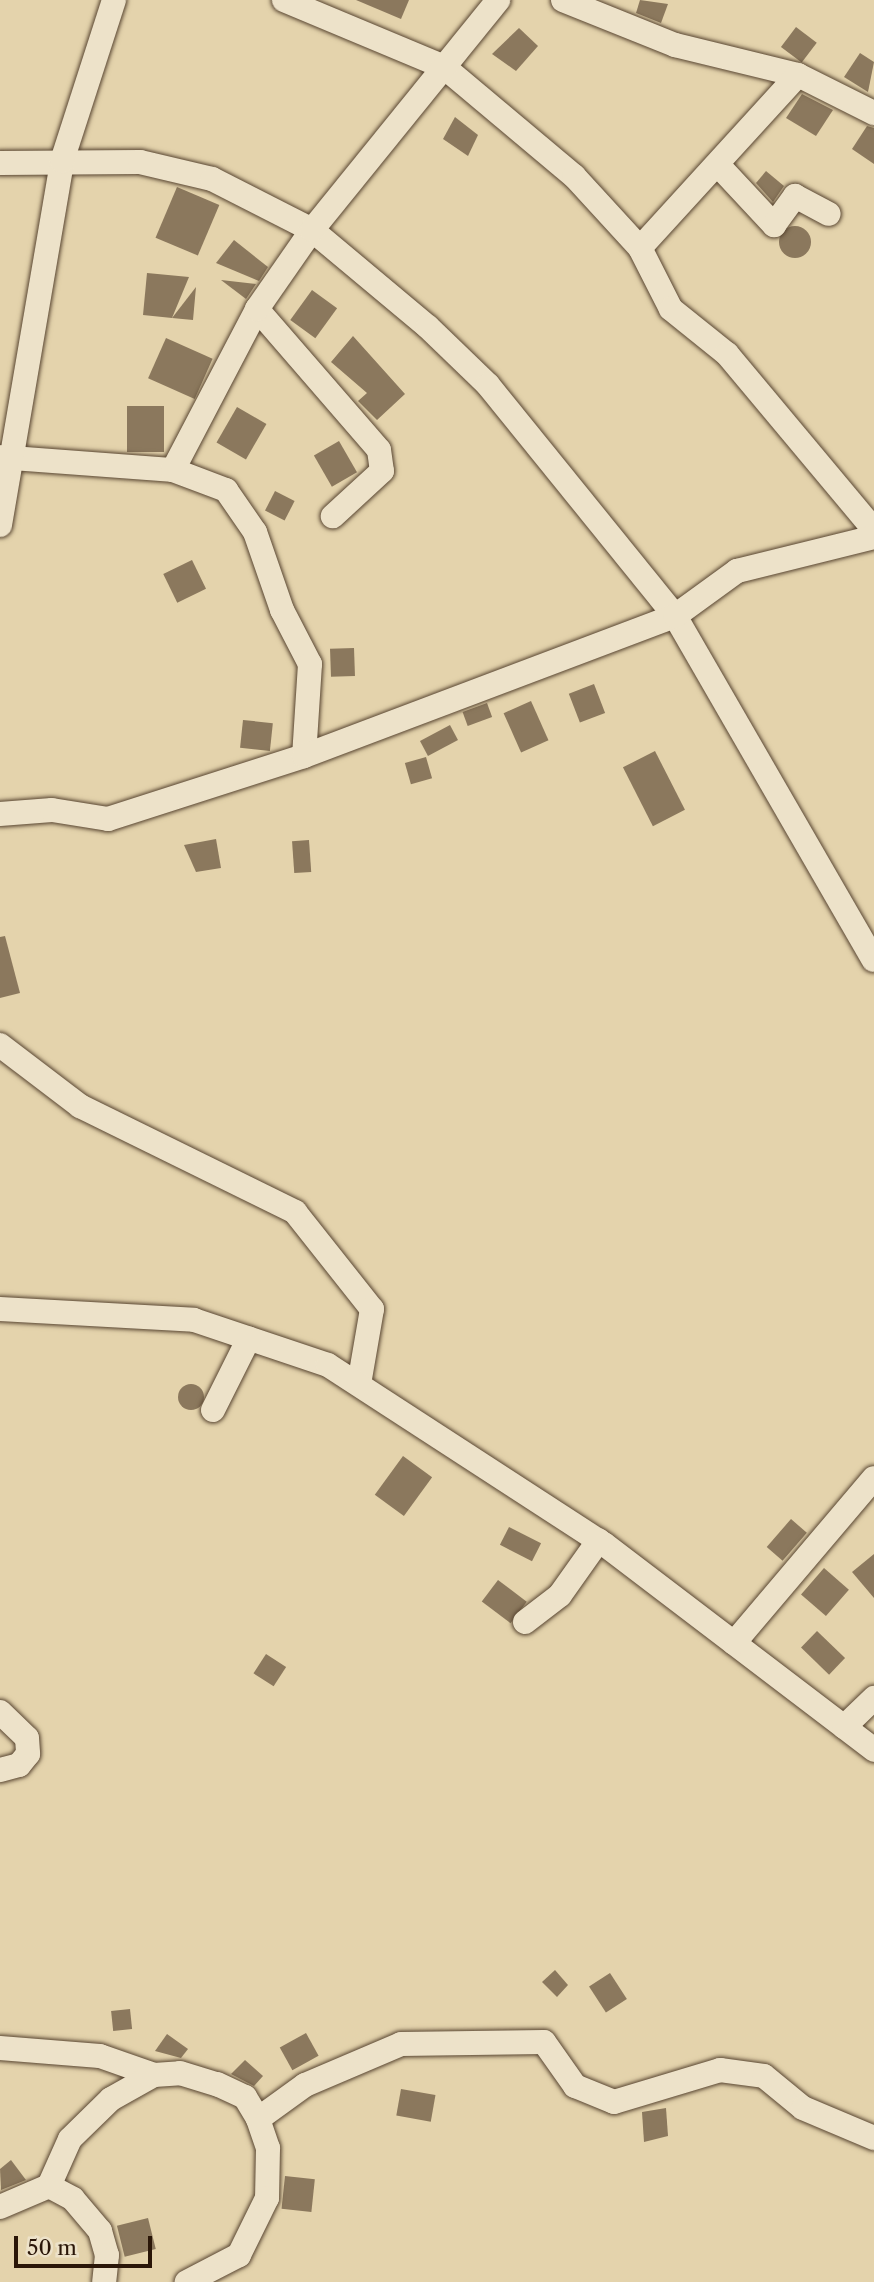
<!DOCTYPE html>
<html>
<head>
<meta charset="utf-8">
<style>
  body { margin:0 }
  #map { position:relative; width:874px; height:2282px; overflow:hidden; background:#e4d3ac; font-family:"Libre Caslon Text",serif }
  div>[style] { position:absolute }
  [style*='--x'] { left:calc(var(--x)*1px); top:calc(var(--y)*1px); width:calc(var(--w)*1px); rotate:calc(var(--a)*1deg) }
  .building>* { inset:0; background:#8b785d; transform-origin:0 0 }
  .round { border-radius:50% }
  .roads { filter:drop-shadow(0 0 2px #584531) drop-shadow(0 0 2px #584531) }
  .minor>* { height:24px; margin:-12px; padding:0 12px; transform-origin:12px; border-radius:12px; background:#ede2c9 }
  span { translate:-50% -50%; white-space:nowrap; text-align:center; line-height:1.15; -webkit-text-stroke:5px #ede2c9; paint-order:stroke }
  .scale { position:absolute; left:14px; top:2236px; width:138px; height:32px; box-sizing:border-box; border:4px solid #2a1608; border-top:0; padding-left:9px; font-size:21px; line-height:24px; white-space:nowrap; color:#2a1608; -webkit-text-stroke:5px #ede2c9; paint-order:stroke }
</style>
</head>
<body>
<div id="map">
  <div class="building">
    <div style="clip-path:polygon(356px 0,409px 0,401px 19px)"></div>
    <div style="clip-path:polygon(640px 0,668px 4px,661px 23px,636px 13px)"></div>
    <div style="left:796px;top:27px;width:26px;height:25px;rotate:37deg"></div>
    <div style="clip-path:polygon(519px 28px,538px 46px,516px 71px,492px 54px)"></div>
    <div style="clip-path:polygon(860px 53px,874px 62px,868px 92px,844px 77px)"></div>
    <div style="clip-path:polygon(802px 94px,833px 110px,816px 136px,786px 118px)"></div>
    <div style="clip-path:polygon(455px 117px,478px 135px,468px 156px,443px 139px)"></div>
    <div style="clip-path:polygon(867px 126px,874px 128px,874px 164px,852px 149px)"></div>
    <div style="clip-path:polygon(766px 171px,784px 186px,773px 202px,756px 183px)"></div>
    <div style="left:177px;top:187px;width:46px;height:55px;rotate:23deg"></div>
    <div class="round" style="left:779px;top:226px;width:32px;height:32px"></div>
    <div style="clip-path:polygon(234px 240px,268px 267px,259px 281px,216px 263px)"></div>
    <div style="clip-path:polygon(147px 273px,189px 277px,172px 318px,143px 315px)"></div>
    <div style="clip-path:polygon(221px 280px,256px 284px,246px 299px)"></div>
    <div style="clip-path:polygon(196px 287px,193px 320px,172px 318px)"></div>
    <div style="left:312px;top:290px;width:31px;height:37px;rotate:36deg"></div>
    <div style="clip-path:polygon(353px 336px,405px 394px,377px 420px,358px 401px,367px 393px,331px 362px)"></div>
    <div style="left:166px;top:338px;width:51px;height:44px;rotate:24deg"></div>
    <div style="left:127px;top:406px;width:37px;height:46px"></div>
    <div style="left:237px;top:407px;width:34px;height:41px;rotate:30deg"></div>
    <div style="left:339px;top:441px;width:36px;height:29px;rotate:60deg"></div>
    <div style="left:275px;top:491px;width:22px;height:22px;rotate:27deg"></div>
    <div style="left:192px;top:560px;width:32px;height:32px;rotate:64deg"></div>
    <div style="left:354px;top:648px;width:28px;height:24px;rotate:88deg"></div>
    <div style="left:594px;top:684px;width:31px;height:27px;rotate:69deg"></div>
    <div style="left:531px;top:701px;width:43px;height:30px;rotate:66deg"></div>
    <div style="left:487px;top:703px;width:15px;height:26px;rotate:70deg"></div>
    <div style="left:243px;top:720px;width:30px;height:28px;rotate:6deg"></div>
    <div style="left:450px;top:725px;width:17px;height:34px;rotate:62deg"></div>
    <div style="left:655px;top:751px;width:66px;height:36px;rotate:63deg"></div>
    <div style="left:426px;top:757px;width:22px;height:22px;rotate:74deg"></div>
    <div style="clip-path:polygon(216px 839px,221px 868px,196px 872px,184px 845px)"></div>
    <div style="left:309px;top:840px;width:32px;height:17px;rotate:86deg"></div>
    <div style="clip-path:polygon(5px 936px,20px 993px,0 998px,0 937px)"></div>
    <div class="round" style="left:178px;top:1384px;width:26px;height:26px"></div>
    <div style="left:403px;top:1456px;width:36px;height:48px;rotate:36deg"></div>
    <div style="left:791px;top:1519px;width:21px;height:37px;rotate:41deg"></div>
    <div style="left:509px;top:1527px;width:36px;height:20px;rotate:27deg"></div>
    <div style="clip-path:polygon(874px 1554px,874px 1598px,852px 1572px)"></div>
    <div style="left:824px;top:1568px;width:33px;height:35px;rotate:41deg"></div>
    <div style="left:498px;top:1580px;width:36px;height:27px;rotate:37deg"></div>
    <div style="left:817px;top:1631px;width:39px;height:23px;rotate:44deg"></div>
    <div style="left:266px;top:1654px;width:24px;height:23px;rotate:33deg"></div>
    <div style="clip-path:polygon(555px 1970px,568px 1985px,557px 1997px,542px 1982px)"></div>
    <div style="left:610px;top:1973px;width:31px;height:25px;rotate:57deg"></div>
    <div style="left:130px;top:2009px;width:20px;height:19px;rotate:84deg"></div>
    <div style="left:306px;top:2033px;width:26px;height:30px;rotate:61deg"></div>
    <div style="clip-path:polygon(167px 2034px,188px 2049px,181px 2058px,155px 2051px)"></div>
    <div style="clip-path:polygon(245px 2060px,263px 2076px,254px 2086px,231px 2074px)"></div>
    <div style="left:401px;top:2089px;width:35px;height:27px;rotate:10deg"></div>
    <div style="clip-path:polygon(666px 2108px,668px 2136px,644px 2142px,642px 2112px)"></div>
    <div style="clip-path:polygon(11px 2160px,26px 2180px,1px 2190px,0 2169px)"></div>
    <div style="left:285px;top:2176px;width:30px;height:33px;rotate:6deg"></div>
    <div style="left:148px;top:2218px;width:32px;height:32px;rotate:76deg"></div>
  </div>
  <div class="roads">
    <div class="minor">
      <div style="--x:284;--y:0;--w:173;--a:22.7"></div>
      <div style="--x:444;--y:67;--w:170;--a:40"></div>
      <div style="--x:574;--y:176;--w:98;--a:47.5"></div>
      <div style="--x:640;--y:248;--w:68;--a:63.1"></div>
      <div style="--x:671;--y:309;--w:72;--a:38.8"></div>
      <div style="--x:727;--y:354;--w:229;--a:50.1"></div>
      <div style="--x:563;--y:0;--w:121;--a:21.9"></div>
      <div style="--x:675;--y:45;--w:127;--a:13.7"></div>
      <div style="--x:798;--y:75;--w:85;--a:26.6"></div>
      <div style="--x:0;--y:163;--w:140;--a:-0.4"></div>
      <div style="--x:140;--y:162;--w:74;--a:13.3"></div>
      <div style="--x:212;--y:179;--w:112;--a:27"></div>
      <div style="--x:312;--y:230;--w:151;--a:39.9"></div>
      <div style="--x:428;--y:327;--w:83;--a:44"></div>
      <div style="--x:488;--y:385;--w:297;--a:51"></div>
      <div style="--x:675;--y:616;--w:397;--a:60"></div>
      <div style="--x:719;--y:166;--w:81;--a:47"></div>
      <div style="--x:774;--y:225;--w:36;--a:-54"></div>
      <div style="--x:795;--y:196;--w:38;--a:28"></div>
      <div style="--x:640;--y:248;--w:234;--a:-47.6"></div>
      <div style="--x:257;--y:309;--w:186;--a:49.1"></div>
      <div style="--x:379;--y:450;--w:21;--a:82"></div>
      <div style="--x:382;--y:471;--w:67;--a:137.4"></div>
      <div style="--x:0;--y:457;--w:173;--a:4.3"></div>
      <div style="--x:173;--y:470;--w:182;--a:-62.4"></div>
      <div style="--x:257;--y:309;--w:96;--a:-55.2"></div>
      <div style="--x:312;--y:230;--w:296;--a:-51"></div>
      <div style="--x:173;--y:470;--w:57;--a:20.7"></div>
      <div style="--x:226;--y:490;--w:51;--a:55.4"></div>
      <div style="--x:255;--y:532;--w:83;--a:70.9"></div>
      <div style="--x:282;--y:610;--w:61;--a:62.6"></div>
      <div style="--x:310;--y:664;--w:92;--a:93.7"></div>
      <div style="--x:0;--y:525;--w:369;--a:-80.3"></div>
      <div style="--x:62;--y:161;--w:169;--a:-72.1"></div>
      <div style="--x:0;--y:814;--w:52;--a:-4.4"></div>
      <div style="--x:52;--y:810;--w:57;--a:9.1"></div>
      <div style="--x:108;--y:819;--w:206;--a:-17.8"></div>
      <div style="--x:304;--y:756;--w:397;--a:-20.7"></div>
      <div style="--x:675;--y:616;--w:77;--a:-36"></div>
      <div style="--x:737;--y:571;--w:141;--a:-13.9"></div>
      <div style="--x:0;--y:1045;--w:101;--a:37.3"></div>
      <div style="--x:80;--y:1106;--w:240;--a:26.2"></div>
      <div style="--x:295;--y:1212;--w:124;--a:51.6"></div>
      <div style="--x:372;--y:1309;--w:76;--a:99.8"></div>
      <div style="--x:0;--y:1309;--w:194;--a:3.2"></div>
      <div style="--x:194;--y:1320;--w:141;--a:18.6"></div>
      <div style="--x:328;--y:1365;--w:329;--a:33"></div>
      <div style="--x:604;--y:1544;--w:340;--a:37.3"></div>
      <div style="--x:213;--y:1410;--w:80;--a:-63.4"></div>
      <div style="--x:525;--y:1622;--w:44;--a:-37.6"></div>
      <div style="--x:560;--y:1595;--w:67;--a:-54.7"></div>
      <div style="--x:734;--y:1643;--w:216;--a:-49.7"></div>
      <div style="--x:0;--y:1712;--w:37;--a:44"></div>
      <div style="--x:27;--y:1738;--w:16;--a:86"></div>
      <div style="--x:28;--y:1754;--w:14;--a:129"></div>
      <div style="--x:19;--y:1765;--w:20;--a:165"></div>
      <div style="--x:844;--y:1727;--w:42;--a:-44"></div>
      <div style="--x:0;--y:2048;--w:100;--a:4.6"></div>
      <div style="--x:100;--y:2056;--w:57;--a:19.4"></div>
      <div style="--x:258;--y:2119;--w:58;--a:-35.9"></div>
      <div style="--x:305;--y:2085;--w:104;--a:-23.1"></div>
      <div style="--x:401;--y:2044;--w:143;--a:-0.8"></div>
      <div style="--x:544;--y:2042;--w:54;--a:54.8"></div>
      <div style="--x:575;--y:2086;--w:42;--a:22.3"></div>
      <div style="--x:614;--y:2102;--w:111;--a:-16.8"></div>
      <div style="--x:720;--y:2070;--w:44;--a:7.8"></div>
      <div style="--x:764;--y:2076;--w:50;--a:39.4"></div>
      <div style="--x:803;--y:2108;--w:77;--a:22.9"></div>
      <div style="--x:49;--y:2186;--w:27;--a:28"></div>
      <div style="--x:73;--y:2199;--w:42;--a:49.8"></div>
      <div style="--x:100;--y:2231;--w:25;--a:74"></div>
      <div style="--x:107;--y:2255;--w:27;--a:96"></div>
      <div style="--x:0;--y:2207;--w:53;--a:-23.2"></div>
      <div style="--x:49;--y:2186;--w:51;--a:-65.9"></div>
      <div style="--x:70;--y:2139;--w:57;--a:-44.3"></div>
      <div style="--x:111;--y:2099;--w:49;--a:-29.2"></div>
      <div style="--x:154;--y:2075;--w:26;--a:-4"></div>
      <div style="--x:180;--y:2073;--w:39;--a:17"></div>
      <div style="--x:217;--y:2084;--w:31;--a:25"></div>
      <div style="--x:245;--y:2097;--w:26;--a:59"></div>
      <div style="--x:258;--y:2119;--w:31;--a:71"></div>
      <div style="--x:268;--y:2148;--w:50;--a:91.1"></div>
      <div style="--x:267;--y:2198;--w:64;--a:116.2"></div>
      <div style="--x:239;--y:2255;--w:59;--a:152.6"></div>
    </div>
  </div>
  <div class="scale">50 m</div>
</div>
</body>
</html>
